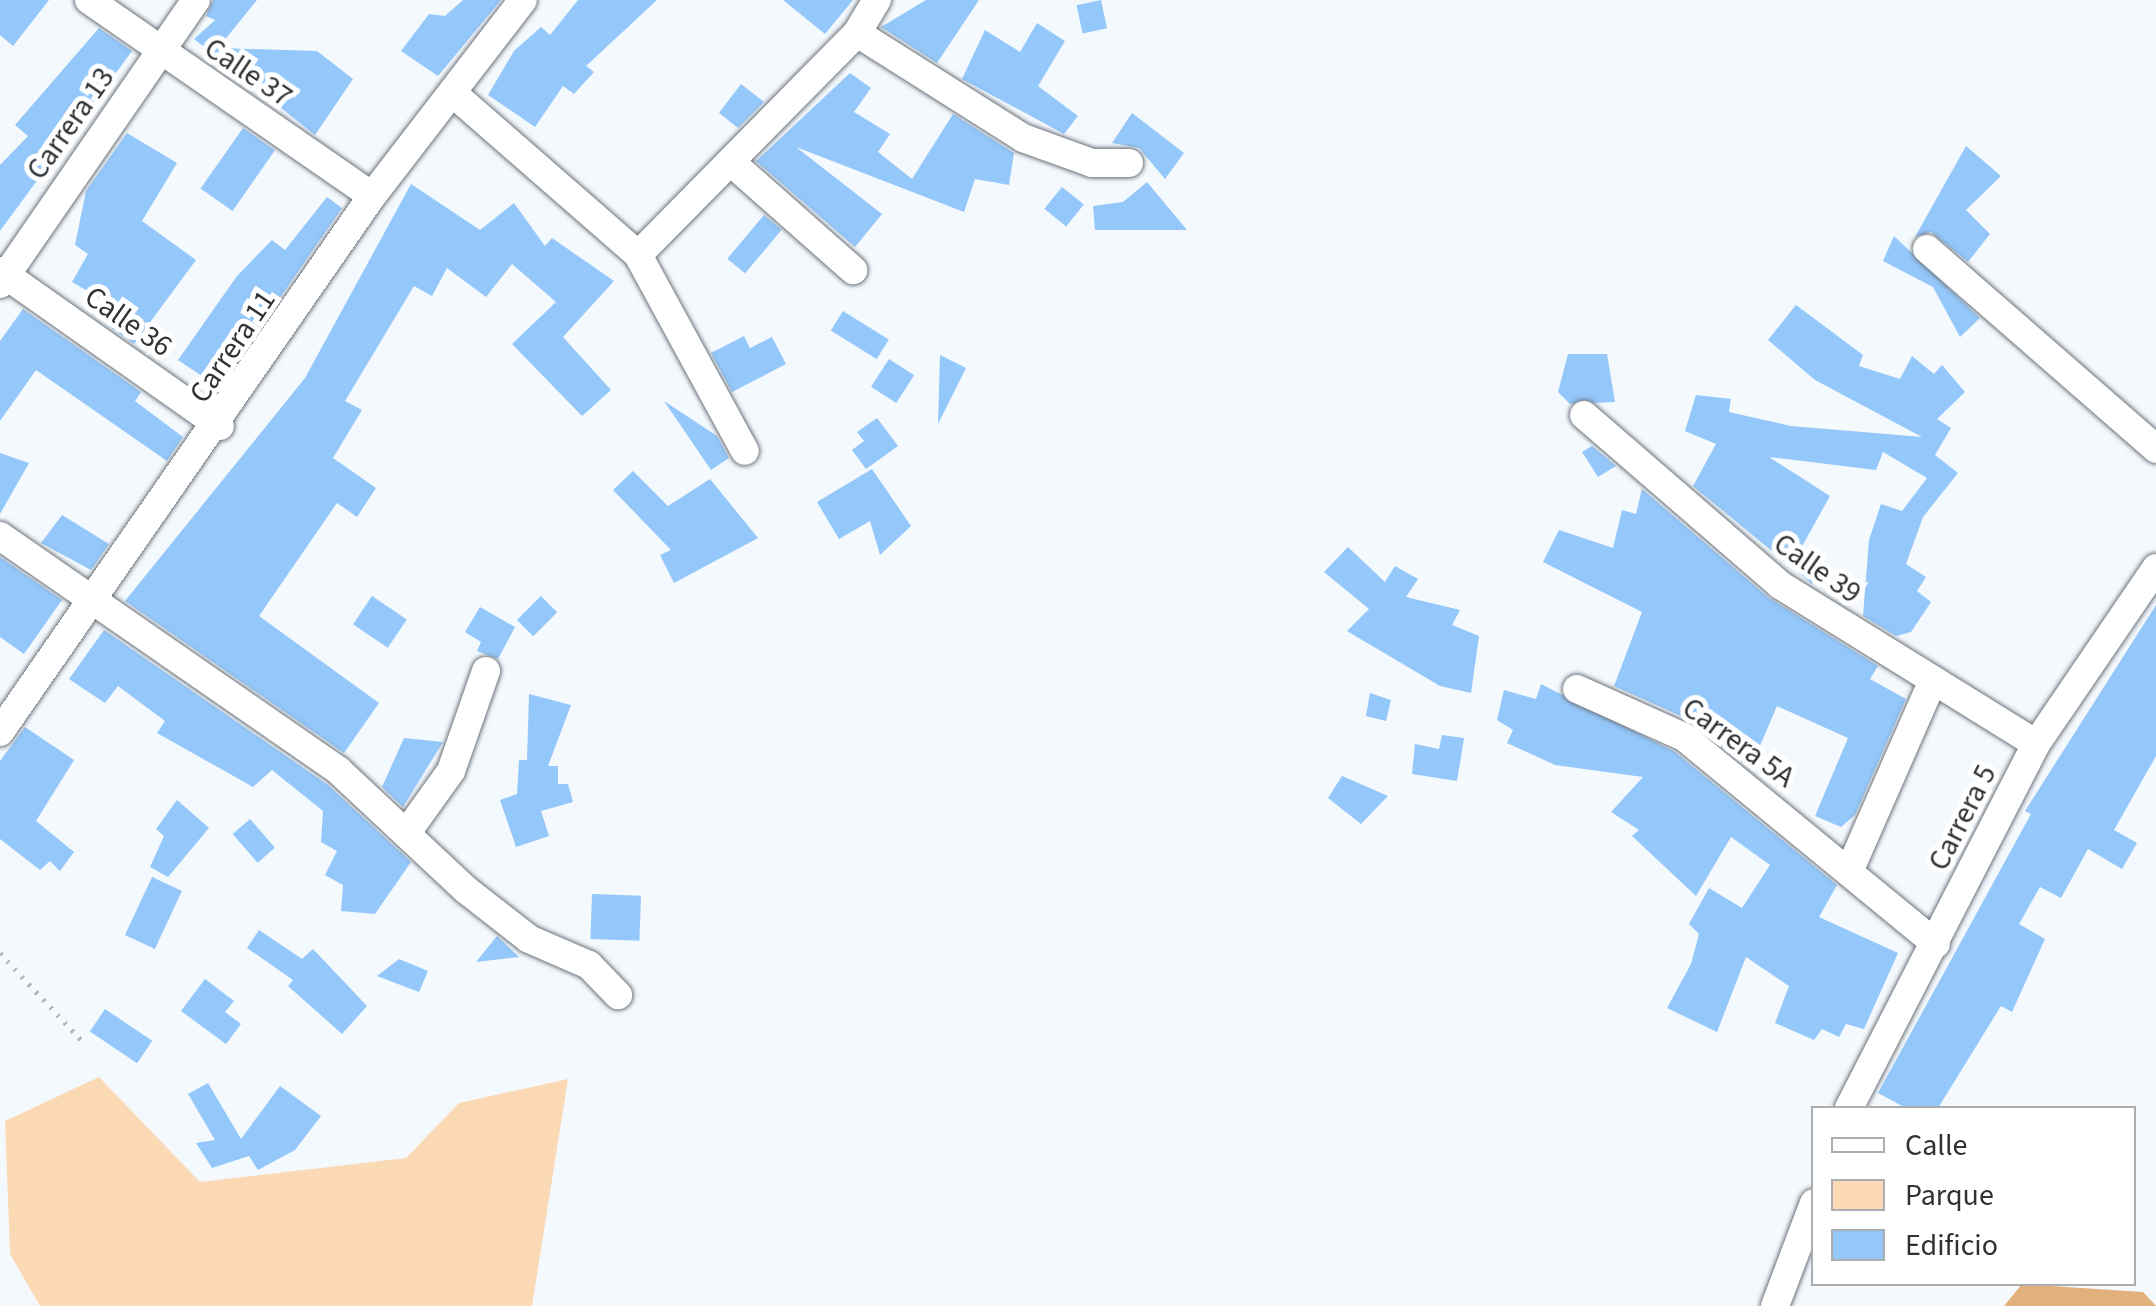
<!DOCTYPE html>
<html>
<head>
<meta charset="utf-8">
<style>
  body { margin:0 }
  #map { position:relative; width:2156px; height:1306px; overflow:hidden; background:#f4f9fe; font-family:"Source Sans 3",sans-serif }
  div>[style] { position:absolute }
  [style*='--x'] { left:calc(var(--x)*1px); top:calc(var(--y)*1px); width:calc(var(--w)*1px); rotate:calc(var(--a)*1deg) }
  .green>* { inset:0; background:#fbd9b5 }
  .water>* { inset:0; background:#e2b17b }
  .building>* { inset:0; background:#94c7fa; transform-origin:0 0 }
  .path>* { height:5px; margin-top:-2.5px; transform-origin:0; background:repeating-linear-gradient(90deg,#b3b8bc 0 2.5px,transparent 0 10.5px) }
  .roads { filter:drop-shadow(0 0 2px #6c737a) drop-shadow(0 0 2px #6c737a) }
  .minor>* { height:28px; margin:-14px; padding:0 14px; transform-origin:14px; border-radius:14px; background:#fff }
  span { translate:-50% -50%; white-space:nowrap; text-align:center; line-height:1.15; -webkit-text-stroke:10px #fff; paint-order:stroke }
  .street-label { font-size:30px; color:#2f3235 }
  .legend { position:absolute; left:1811px; top:1106px; width:325px; height:180px; box-sizing:border-box; background:#fff; border:2px solid #acadae; margin:0; padding:12px 18px; list-style:none; font-size:30px; color:#2f3235 }
  .legend li { display:flex; align-items:center; gap:20px; height:50px }
  .legend b { width:50px; border:2px solid #acadae }
</style>
</head>
<body>
<div id="map">
  <div class="green">
    <div style="clip-path:polygon(99px 1077px,200px 1182px,406px 1158px,459px 1103px,568px 1079px,532px 1306px,40px 1306px,10px 1254px,5px 1121px)"></div>
  </div>
  <div class="water">
    <div style="clip-path:polygon(2022px 1284px,2143px 1292px,2156px 1306px,2004px 1306px)"></div>
  </div>
  <div class="building">
    <div style="clip-path:polygon(0 0,49px 0,13px 46px,0 35px)"></div>
    <div style="clip-path:polygon(213px 0,257px 0,218px 48px,317px 51px,353px 79px,315px 135px,194px 39px,215px 20px,206px 16px)"></div>
    <div style="clip-path:polygon(463px 0,501px 0,438px 76px,401px 51px,429px 14px,445px 16px)"></div>
    <div style="clip-path:polygon(578px 0,657px 0,586px 66px,594px 72px,574px 94px,563px 86px,535px 127px,488px 95px,514px 51px,541px 27px,550px 35px)"></div>
    <div style="clip-path:polygon(783px 0,853px 0,825px 34px)"></div>
    <div style="clip-path:polygon(926px 0,979px 0,937px 63px,881px 27px)"></div>
    <div style="left:1101px;top:0;width:29px;height:25px;rotate:78deg"></div>
    <div style="clip-path:polygon(1037px 23px,1065px 41px,1038px 86px,1078px 116px,1064px 134px,962px 79px,985px 30px,1020px 52px)"></div>
    <div style="clip-path:polygon(99px 28px,132px 51px,0 231px,0 165px,28px 136px,15px 125px)"></div>
    <div style="clip-path:polygon(850px 73px,871px 88px,854px 112px,890px 134px,878px 152px,912px 179px,953px 114px,1014px 153px,1009px 185px,975px 179px,964px 212px,796px 147px,882px 214px,855px 247px,756px 161px)"></div>
    <div style="clip-path:polygon(741px 84px,764px 102px,738px 128px,719px 113px)"></div>
    <div style="clip-path:polygon(1132px 113px,1184px 153px,1165px 179px,1139px 148px,1112px 143px)"></div>
    <div style="left:243px;top:128px;width:39px;height:74px;rotate:35deg"></div>
    <div style="clip-path:polygon(127px 133px,177px 163px,142px 221px,196px 260px,134px 344px,109px 326px,120px 310px,72px 282px,88px 254px,75px 245px,86px 191px)"></div>
    <div style="clip-path:polygon(1966px 146px,2001px 176px,1966px 210px,1990px 234px,1968px 262px,1931px 232px,1915px 237px)"></div>
    <div style="clip-path:polygon(1147px 182px,1187px 230px,1095px 230px,1093px 206px,1123px 202px)"></div>
    <div style="clip-path:polygon(411px 184px,480px 230px,514px 203px,545px 246px,552px 238px,614px 281px,563px 337px,611px 390px,582px 416px,512px 344px,556px 302px,512px 264px,486px 297px,447px 268px,432px 296px,414px 286px,345px 401px,362px 410px,333px 458px,376px 488px,357px 517px,337px 503px,259px 616px,379px 703px,344px 753px,125px 601px,305px 378px)"></div>
    <div style="left:1062px;top:187px;width:28px;height:28px;rotate:39deg"></div>
    <div style="clip-path:polygon(327px 197px,342px 208px,218px 387px,178px 360px,237px 276px,272px 240px,285px 250px)"></div>
    <div style="left:764px;top:215px;width:23px;height:57px;rotate:40deg"></div>
    <div style="clip-path:polygon(1894px 236px,1980px 318px,1960px 337px,1933px 287px,1883px 261px)"></div>
    <div style="clip-path:polygon(1796px 305px,1863px 355px,1859px 366px,1900px 379px,1912px 356px,1934px 374px,1942px 365px,1965px 392px,1937px 419px,1951px 428px,1935px 455px,1958px 473px,1923px 517px,1906px 564px,1926px 577px,1917px 591px,1931px 602px,1911px 632px,1896px 636px,1863px 616px,1869px 540px,1881px 504px,1902px 511px,1927px 478px,1883px 452px,1876px 470px,1769px 457px,1830px 496px,1800px 550px,1825px 562px,1812px 584px,1693px 486px,1716px 444px,1685px 431px,1696px 395px,1731px 399px,1729px 412px,1791px 426px,1922px 437px,1815px 380px,1768px 340px)"></div>
    <div style="clip-path:polygon(23px 309px,141px 392px,135px 401px,183px 437px,167px 461px,36px 370px,0 421px,0 341px)"></div>
    <div style="left:843px;top:311px;width:54px;height:23px;rotate:32deg"></div>
    <div style="clip-path:polygon(744px 336px,750px 348px,772px 337px,786px 364px,732px 392px,711px 353px)"></div>
    <div style="clip-path:polygon(1568px 354px,1607px 354px,1615px 402px,1570px 404px,1558px 392px)"></div>
    <div style="clip-path:polygon(940px 355px,966px 368px,938px 424px)"></div>
    <div style="left:889px;top:359px;width:30px;height:33px;rotate:33deg"></div>
    <div style="clip-path:polygon(664px 401px,717px 436px,729px 458px,711px 470px)"></div>
    <div style="clip-path:polygon(877px 418px,898px 446px,866px 469px,852px 450px,864px 441px,857px 432px)"></div>
    <div style="clip-path:polygon(1592px 446px,1616px 466px,1598px 477px,1582px 452px)"></div>
    <div style="clip-path:polygon(0 453px,29px 463px,0 514px)"></div>
    <div style="clip-path:polygon(872px 469px,911px 526px,880px 555px,870px 521px,839px 539px,817px 502px)"></div>
    <div style="clip-path:polygon(633px 471px,668px 506px,710px 479px,758px 538px,674px 583px,660px 555px,671px 550px,613px 490px)"></div>
    <div style="clip-path:polygon(1642px 489px,1769px 598px,1878px 666px,1870px 679px,1906px 699px,1855px 815px,1841px 827px,1815px 816px,1848px 738px,1777px 706px,1750px 769px,1692px 721px,1614px 686px,1642px 612px,1543px 562px,1559px 530px,1613px 548px,1622px 510px,1636px 514px)"></div>
    <div style="clip-path:polygon(62px 515px,109px 544px,91px 570px,41px 543px)"></div>
    <div style="clip-path:polygon(1348px 547px,1385px 582px,1395px 566px,1418px 579px,1406px 597px,1460px 610px,1452px 625px,1479px 636px,1471px 693px,1440px 686px,1347px 631px,1369px 609px,1324px 572px)"></div>
    <div style="clip-path:polygon(0 557px,62px 600px,24px 654px,0 637px)"></div>
    <div style="left:372px;top:596px;width:42px;height:34px;rotate:34deg"></div>
    <div style="left:541px;top:596px;width:23px;height:34px;rotate:45deg"></div>
    <div style="clip-path:polygon(2156px 605px,2156px 756px,2114px 830px,2137px 843px,2122px 869px,2088px 849px,2061px 898px,2040px 887px,2019px 924px,2045px 939px,2012px 1012px,2001px 1006px,1938px 1108px,1906px 1108px,1878px 1093px,2031px 814px,2025px 811px)"></div>
    <div style="clip-path:polygon(480px 607px,515px 627px,498px 659px,477px 651px,481px 642px,465px 632px)"></div>
    <div style="clip-path:polygon(104px 630px,328px 785px,411px 862px,375px 914px,341px 911px,343px 885px,325px 875px,337px 851px,321px 842px,323px 811px,272px 770px,253px 787px,157px 733px,165px 721px,118px 686px,105px 703px,69px 679px)"></div>
    <div style="clip-path:polygon(1541px 684px,1675px 752px,1837px 885px,1819px 917px,1898px 953px,1864px 1029px,1846px 1024px,1839px 1037px,1822px 1029px,1814px 1040px,1775px 1023px,1789px 986px,1746px 957px,1717px 1032px,1667px 1008px,1691px 964px,1699px 934px,1689px 924px,1709px 888px,1742px 908px,1770px 865px,1731px 837px,1696px 896px,1632px 836px,1639px 830px,1611px 812px,1643px 777px,1555px 765px,1507px 743px,1513px 730px,1497px 720px,1504px 690px,1536px 699px)"></div>
    <div style="clip-path:polygon(1370px 693px,1391px 700px,1386px 721px,1366px 716px)"></div>
    <div style="clip-path:polygon(529px 694px,571px 705px,548px 766px,558px 766px,558px 784px,568px 784px,573px 802px,541px 811px,549px 836px,516px 847px,500px 800px,517px 794px,519px 760px,527px 760px)"></div>
    <div style="clip-path:polygon(25px 727px,74px 760px,36px 821px,74px 852px,60px 871px,50px 861px,40px 870px,0 839px,0 761px)"></div>
    <div style="clip-path:polygon(1442px 735px,1464px 738px,1457px 781px,1412px 774px,1415px 744px,1439px 749px)"></div>
    <div style="clip-path:polygon(404px 738px,443px 742px,403px 807px,382px 787px)"></div>
    <div style="clip-path:polygon(1342px 776px,1388px 796px,1361px 824px,1328px 798px)"></div>
    <div style="clip-path:polygon(177px 800px,209px 828px,168px 877px,150px 867px,164px 836px,156px 829px)"></div>
    <div style="left:250px;top:819px;width:38px;height:23px;rotate:49deg"></div>
    <div style="left:152px;top:877px;width:33px;height:64px;rotate:25deg"></div>
    <div style="left:592px;top:894px;width:49px;height:45px;rotate:2deg"></div>
    <div style="clip-path:polygon(259px 930px,302px 959px,313px 949px,367px 1006px,342px 1034px,288px 986px,293px 980px,247px 948px)"></div>
    <div style="clip-path:polygon(497px 936px,519px 957px,476px 962px)"></div>
    <div style="clip-path:polygon(399px 959px,428px 971px,419px 992px,377px 976px)"></div>
    <div style="clip-path:polygon(205px 979px,234px 1001px,225px 1012px,241px 1024px,226px 1044px,181px 1011px)"></div>
    <div style="left:105px;top:1009px;width:57px;height:27px;rotate:34deg"></div>
    <div style="clip-path:polygon(208px 1083px,241px 1139px,280px 1086px,321px 1116px,295px 1150px,258px 1170px,249px 1156px,212px 1168px,196px 1143px,215px 1140px,188px 1094px)"></div>
  </div>
  <div class="path">
    <div style="--x:0;--y:953;--w:122;--a:47"></div>
  </div>
  <div class="roads">
    <div class="minor">
      <div style="--x:89;--y:0;--w:344;--a:34.7"></div>
      <div style="--x:857;--y:33;--w:196;--a:32.3"></div>
      <div style="--x:1023;--y:138;--w:73;--a:19.9"></div>
      <div style="--x:1092;--y:163;--w:37;--a:0"></div>
      <div style="--x:456;--y:96;--w:242;--a:41.1"></div>
      <div style="--x:638;--y:255;--w:223;--a:61.4"></div>
      <div style="--x:732;--y:163;--w:162;--a:41.5"></div>
      <div style="--x:1927;--y:249;--w:304;--a:41.1"></div>
      <div style="--x:638;--y:255;--w:312;--a:-45.4"></div>
      <div style="--x:857;--y:33;--w:39;--a:-59"></div>
      <div style="--x:0;--y:271;--w:269;--a:35.2"></div>
      <div style="--x:0;--y:284;--w:345;--a:-55.4"></div>
      <div style="--x:1584;--y:415;--w:259;--a:40.9"></div>
      <div style="--x:1780;--y:585;--w:301;--a:31.8"></div>
      <div style="--x:0;--y:536;--w:412;--a:34.7"></div>
      <div style="--x:339;--y:771;--w:173;--a:43.1"></div>
      <div style="--x:465;--y:889;--w:81;--a:38"></div>
      <div style="--x:529;--y:939;--w:65;--a:23.4"></div>
      <div style="--x:589;--y:965;--w:42;--a:46"></div>
      <div style="--x:1577;--y:689;--w:117;--a:24.2"></div>
      <div style="--x:1684;--y:737;--w:326;--a:39.4"></div>
      <div style="--x:0;--y:732;--w:652;--a:-55.24"></div>
      <div style="--x:372;--y:196;--w:247;--a:-52.4"></div>
      <div style="--x:408;--y:831;--w:74;--a:-54.4"></div>
      <div style="--x:451;--y:771;--w:106;--a:-70.7"></div>
      <div style="--x:1851;--y:867;--w:197;--a:-66.3"></div>
      <div style="--x:1849;--y:1108;--w:409;--a:-62.8"></div>
      <div style="--x:2036;--y:744;--w:213;--a:-55.7"></div>
      <div style="--x:1775;--y:1306;--w:110;--a:-69.3"></div>
    </div>
  </div>
  <div class="street-label">
    <span style="left:248px;top:73px;rotate:34deg">Calle 37</span>
    <span style="left:71px;top:124px;rotate:-55deg">Carrera 13</span>
    <span style="left:128px;top:322px;rotate:35deg">Calle 36</span>
    <span style="left:233px;top:347px;rotate:-56deg">Carrera 11</span>
    <span style="left:1817px;top:569px;rotate:35deg">Calle 39</span>
    <span style="left:1738px;top:743px;rotate:36deg">Carrera 5A</span>
    <span style="left:1963px;top:818px;rotate:-63deg">Carrera 5</span>
  </div>
  <ul class="legend">
  <li><b style="height:12px;background:#fff"></b>Calle</li>
  <li><b style="height:28px;background:#fbd9b5"></b>Parque</li>
  <li><b style="height:28px;background:#94c7fa"></b>Edificio</li>
  </ul>
</div>
</body>
</html>
